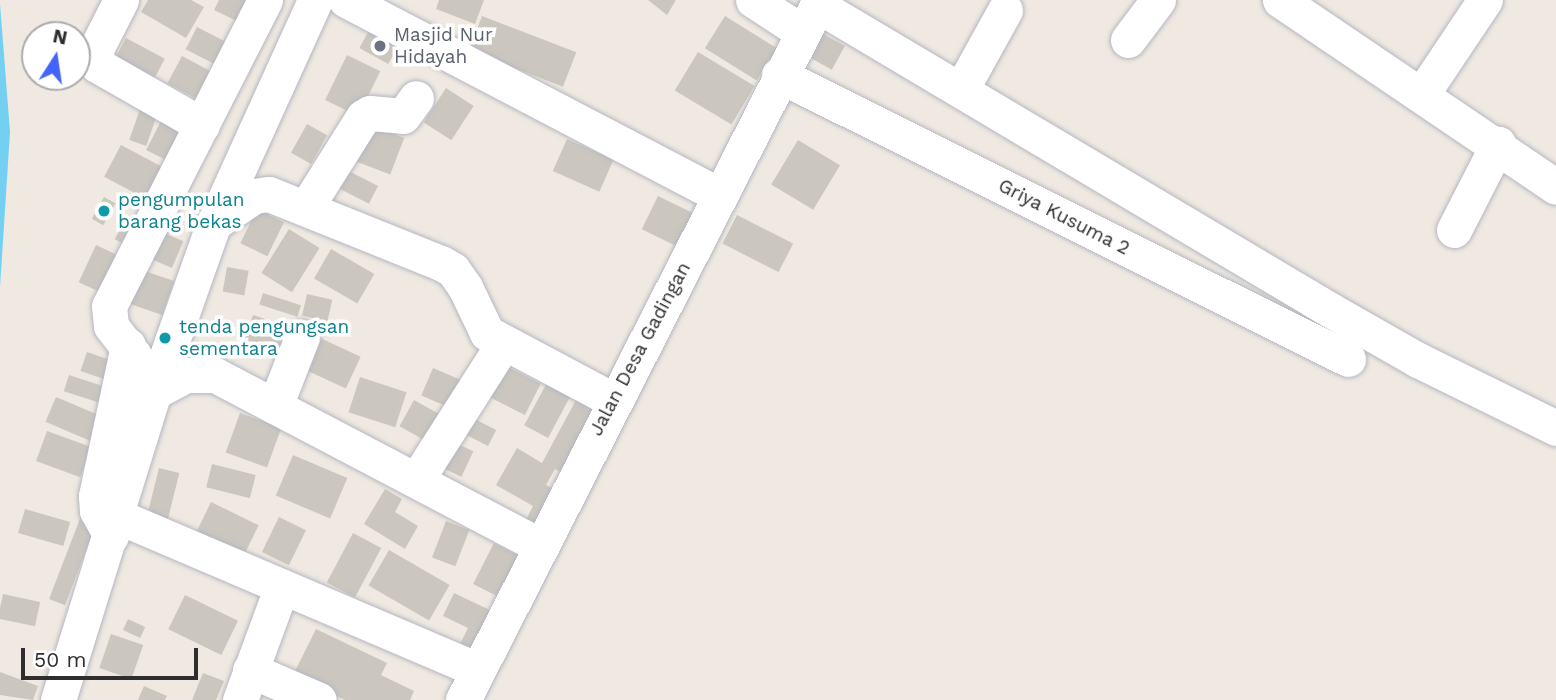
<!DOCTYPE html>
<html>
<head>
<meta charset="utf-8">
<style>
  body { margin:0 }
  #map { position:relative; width:1556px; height:700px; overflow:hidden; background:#efe9e1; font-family:"Work Sans",sans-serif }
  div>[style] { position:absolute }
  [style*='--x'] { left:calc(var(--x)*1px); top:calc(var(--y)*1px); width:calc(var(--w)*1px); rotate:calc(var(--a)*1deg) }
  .water>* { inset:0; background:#75cff0 }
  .building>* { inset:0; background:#cbc7bf; transform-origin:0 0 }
  .roads { filter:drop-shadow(0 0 2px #b4b7c1) drop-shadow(0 0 2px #b4b7c1) }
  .minor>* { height:35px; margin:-17.5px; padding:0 17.5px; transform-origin:17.5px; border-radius:17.5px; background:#fff }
  .dots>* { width:19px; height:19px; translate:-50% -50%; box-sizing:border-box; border:4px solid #fff; border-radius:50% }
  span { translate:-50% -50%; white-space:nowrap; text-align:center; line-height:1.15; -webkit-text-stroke:7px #fff; paint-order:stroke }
  .worship-label { font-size:19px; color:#5b616d }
  .left { translate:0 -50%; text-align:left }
  .culture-label { font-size:19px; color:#0d838f }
  .street-label { font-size:19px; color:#2e2e2e }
  .north { position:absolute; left:21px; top:21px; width:70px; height:70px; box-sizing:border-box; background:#fff; border:2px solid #ababab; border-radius:50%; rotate:12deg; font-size:19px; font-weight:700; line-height:28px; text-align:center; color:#2e2e2e }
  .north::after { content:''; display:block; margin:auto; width:24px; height:32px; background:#4264fb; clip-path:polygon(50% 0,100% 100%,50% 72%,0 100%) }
  .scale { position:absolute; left:21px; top:648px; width:177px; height:32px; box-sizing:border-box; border:4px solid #2e2e2e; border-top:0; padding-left:9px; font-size:21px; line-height:24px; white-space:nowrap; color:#2e2e2e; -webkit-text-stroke:5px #fff; paint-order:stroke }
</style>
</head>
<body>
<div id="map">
  <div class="water">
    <div style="clip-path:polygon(0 4px,10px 132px,0 287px)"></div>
  </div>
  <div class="building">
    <div style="clip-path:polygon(148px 0,191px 0,204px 7px,186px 38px,141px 12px)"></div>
    <div style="clip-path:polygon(219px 0,251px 0,245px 25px,214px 10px)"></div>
    <div style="clip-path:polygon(439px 0,484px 0,475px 24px,436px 9px)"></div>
    <div style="clip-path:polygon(648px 0,676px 0,667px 15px)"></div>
    <div style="left:482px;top:16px;width:101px;height:37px;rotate:21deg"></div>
    <div style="left:725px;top:16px;width:61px;height:38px;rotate:32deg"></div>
    <div style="left:197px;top:27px;width:40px;height:25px;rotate:27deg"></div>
    <div style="left:371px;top:27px;width:33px;height:24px;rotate:29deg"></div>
    <div style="left:823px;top:34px;width:25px;height:27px;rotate:29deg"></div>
    <div style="left:126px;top:38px;width:44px;height:37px;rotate:28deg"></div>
    <div style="left:698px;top:52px;width:66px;height:45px;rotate:31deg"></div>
    <div style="left:347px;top:55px;width:37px;height:50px;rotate:26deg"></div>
    <div style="left:182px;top:56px;width:47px;height:31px;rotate:28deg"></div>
    <div style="left:446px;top:88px;width:33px;height:41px;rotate:33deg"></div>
    <div style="left:141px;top:106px;width:18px;height:36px;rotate:19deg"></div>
    <div style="left:163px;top:117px;width:31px;height:37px;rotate:27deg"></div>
    <div style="left:365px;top:123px;width:42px;height:39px;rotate:21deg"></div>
    <div style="left:307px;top:124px;width:23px;height:33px;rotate:29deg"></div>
    <div style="left:567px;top:139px;width:51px;height:35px;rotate:24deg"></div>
    <div style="left:798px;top:140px;width:49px;height:52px;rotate:31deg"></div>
    <div style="left:121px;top:145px;width:47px;height:36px;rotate:28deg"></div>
    <div style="left:337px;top:165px;width:46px;height:20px;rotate:27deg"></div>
    <div style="left:658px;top:196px;width:48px;height:37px;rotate:26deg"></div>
    <div style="left:104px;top:197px;width:13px;height:25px;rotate:29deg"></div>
    <div style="left:257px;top:209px;width:30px;height:38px;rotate:26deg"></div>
    <div style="left:737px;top:215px;width:63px;height:32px;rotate:27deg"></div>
    <div style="left:126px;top:218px;width:19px;height:24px;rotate:28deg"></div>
    <div style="left:289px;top:229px;width:36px;height:52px;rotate:32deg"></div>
    <div style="left:164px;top:233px;width:21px;height:29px;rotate:23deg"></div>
    <div style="left:96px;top:245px;width:33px;height:41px;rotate:25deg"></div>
    <div style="left:331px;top:249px;width:50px;height:34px;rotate:30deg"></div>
    <div style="left:227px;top:267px;width:22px;height:25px;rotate:10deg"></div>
    <div style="left:139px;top:269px;width:37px;height:36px;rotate:19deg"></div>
    <div style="left:263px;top:293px;width:40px;height:12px;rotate:18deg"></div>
    <div style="left:307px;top:294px;width:26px;height:22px;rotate:13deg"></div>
    <div style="left:253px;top:315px;width:43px;height:35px;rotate:19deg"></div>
    <div style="left:318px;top:337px;width:47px;height:35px;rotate:25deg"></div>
    <div style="left:87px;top:352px;width:31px;height:20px;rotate:19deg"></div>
    <div style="left:498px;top:362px;width:48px;height:35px;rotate:27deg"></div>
    <div style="left:433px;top:368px;width:33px;height:30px;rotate:23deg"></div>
    <div style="left:69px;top:375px;width:41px;height:17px;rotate:18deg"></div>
    <div style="left:551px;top:375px;width:27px;height:57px;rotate:28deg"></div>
    <div style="left:360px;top:377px;width:49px;height:37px;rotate:18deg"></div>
    <div style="left:56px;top:397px;width:52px;height:27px;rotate:23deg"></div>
    <div style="left:414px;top:400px;width:35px;height:30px;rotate:29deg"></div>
    <div style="clip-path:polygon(576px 400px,602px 414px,568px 476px,555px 469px,546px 485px,561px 493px,541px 533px,524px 524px,533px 506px,496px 485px,517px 448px,542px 463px)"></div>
    <div style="left:240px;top:413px;width:44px;height:42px;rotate:20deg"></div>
    <div style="left:465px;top:414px;width:35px;height:18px;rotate:27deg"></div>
    <div style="left:47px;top:431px;width:47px;height:32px;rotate:20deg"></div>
    <div style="left:447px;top:439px;width:29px;height:28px;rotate:25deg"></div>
    <div style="left:293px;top:455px;width:59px;height:44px;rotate:23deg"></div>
    <div style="left:212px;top:464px;width:45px;height:24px;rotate:14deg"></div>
    <div style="left:159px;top:468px;width:21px;height:47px;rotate:14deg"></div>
    <div style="clip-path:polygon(385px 489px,402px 499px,395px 512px,418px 526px,405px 549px,364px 524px)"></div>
    <div style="left:211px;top:502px;width:53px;height:38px;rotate:26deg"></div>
    <div style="left:25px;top:509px;width:47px;height:25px;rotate:16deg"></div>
    <div style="left:81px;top:516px;width:17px;height:89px;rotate:21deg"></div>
    <div style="left:279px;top:517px;width:30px;height:39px;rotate:26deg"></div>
    <div style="left:446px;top:521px;width:25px;height:39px;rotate:21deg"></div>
    <div style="left:353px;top:533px;width:32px;height:56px;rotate:28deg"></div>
    <div style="left:494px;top:543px;width:33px;height:46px;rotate:27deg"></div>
    <div style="left:389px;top:550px;width:70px;height:41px;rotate:30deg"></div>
    <div style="clip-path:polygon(454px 593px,494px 612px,470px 660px,456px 652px,468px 628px,443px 616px)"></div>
    <div style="left:3px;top:594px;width:38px;height:25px;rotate:12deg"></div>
    <div style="left:185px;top:595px;width:59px;height:38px;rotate:26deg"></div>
    <div style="left:128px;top:619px;width:19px;height:12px;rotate:25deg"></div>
    <div style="clip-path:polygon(316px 629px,387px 663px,381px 675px,414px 691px,410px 700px,345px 700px,293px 675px)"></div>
    <div style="left:111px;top:634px;width:34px;height:36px;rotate:19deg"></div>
    <div style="clip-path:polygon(0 672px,38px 686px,33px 700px,0 695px)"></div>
    <div style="clip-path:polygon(203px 673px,224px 681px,216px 700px,192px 700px)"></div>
    <div style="clip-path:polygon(144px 686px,167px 696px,165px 700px,138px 700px)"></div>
  </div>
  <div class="roads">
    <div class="minor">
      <div style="--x:121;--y:0;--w:55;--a:117"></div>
      <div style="--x:96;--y:49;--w:16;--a:86"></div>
      <div style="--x:97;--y:65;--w:121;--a:29.7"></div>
      <div style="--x:265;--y:0;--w:343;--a:117"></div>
      <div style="--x:109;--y:306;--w:20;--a:84"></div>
      <div style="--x:111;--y:326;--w:37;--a:52"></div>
      <div style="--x:134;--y:355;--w:18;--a:74"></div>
      <div style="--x:139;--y:372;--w:25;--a:53"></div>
      <div style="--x:154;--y:392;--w:36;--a:-28"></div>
      <div style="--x:186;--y:375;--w:29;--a:0"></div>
      <div style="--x:215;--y:375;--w:366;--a:27.7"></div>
      <div style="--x:346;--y:0;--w:419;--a:27.6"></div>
      <div style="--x:753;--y:0;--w:59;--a:33.1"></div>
      <div style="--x:1280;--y:0;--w:333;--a:34.1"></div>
      <div style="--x:817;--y:5;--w:599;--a:30.72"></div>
      <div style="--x:1332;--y:311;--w:99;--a:29.7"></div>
      <div style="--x:1418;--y:360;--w:154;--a:26.2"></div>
      <div style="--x:1128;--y:40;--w:50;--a:-53.1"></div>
      <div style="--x:779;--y:75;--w:636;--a:26.52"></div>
      <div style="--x:962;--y:88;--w:89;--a:-61.1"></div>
      <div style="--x:1422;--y:94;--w:113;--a:-56.2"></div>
      <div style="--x:307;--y:206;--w:105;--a:-57.8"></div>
      <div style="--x:363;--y:117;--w:8;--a:-30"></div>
      <div style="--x:370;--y:113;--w:33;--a:5"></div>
      <div style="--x:403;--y:116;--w:22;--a:-54"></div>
      <div style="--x:214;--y:223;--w:48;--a:-34"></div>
      <div style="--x:254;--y:196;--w:15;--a:-8"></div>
      <div style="--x:269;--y:194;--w:185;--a:21.9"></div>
      <div style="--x:441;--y:263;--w:14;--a:30"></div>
      <div style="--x:453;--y:270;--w:21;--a:55"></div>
      <div style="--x:465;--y:287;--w:51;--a:64.4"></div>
      <div style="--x:487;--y:333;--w:143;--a:28"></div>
      <div style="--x:1454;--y:230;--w:97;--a:-62.9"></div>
      <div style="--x:275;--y:406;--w:74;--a:-68.6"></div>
      <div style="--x:417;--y:479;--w:160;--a:-57.5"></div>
      <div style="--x:117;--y:516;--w:390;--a:23.1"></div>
      <div style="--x:111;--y:536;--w:29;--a:-119"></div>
      <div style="--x:97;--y:511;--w:15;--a:-94"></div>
      <div style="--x:96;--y:496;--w:154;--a:-78"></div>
      <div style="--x:250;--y:670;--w:75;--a:23.5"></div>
      <div style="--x:58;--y:700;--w:323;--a:-72.7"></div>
      <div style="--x:154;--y:392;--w:179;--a:-70.5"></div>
      <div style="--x:214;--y:223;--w:245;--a:-65.6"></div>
      <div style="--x:240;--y:700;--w:121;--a:-69.8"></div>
      <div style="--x:463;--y:700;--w:786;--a:-62.98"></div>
    </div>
  </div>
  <div class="dots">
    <div style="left:380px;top:46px;background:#6b7280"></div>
    <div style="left:104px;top:211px;background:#0f9aa8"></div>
    <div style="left:165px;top:338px;background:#0f9aa8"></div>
  </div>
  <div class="worship-label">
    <span class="left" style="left:394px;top:46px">Masjid Nur<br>Hidayah</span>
  </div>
  <div class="culture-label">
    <span class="left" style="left:118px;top:211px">pengumpulan<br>barang bekas</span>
    <span class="left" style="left:179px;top:338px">tenda pengungsan<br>sementara</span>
  </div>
  <div class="street-label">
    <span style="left:1064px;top:217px;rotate:27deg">Griya Kusuma 2</span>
    <span style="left:640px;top:349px;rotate:-62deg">Jalan Desa Gadingan</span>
  </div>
  <div class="north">N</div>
  <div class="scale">50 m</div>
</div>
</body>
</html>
